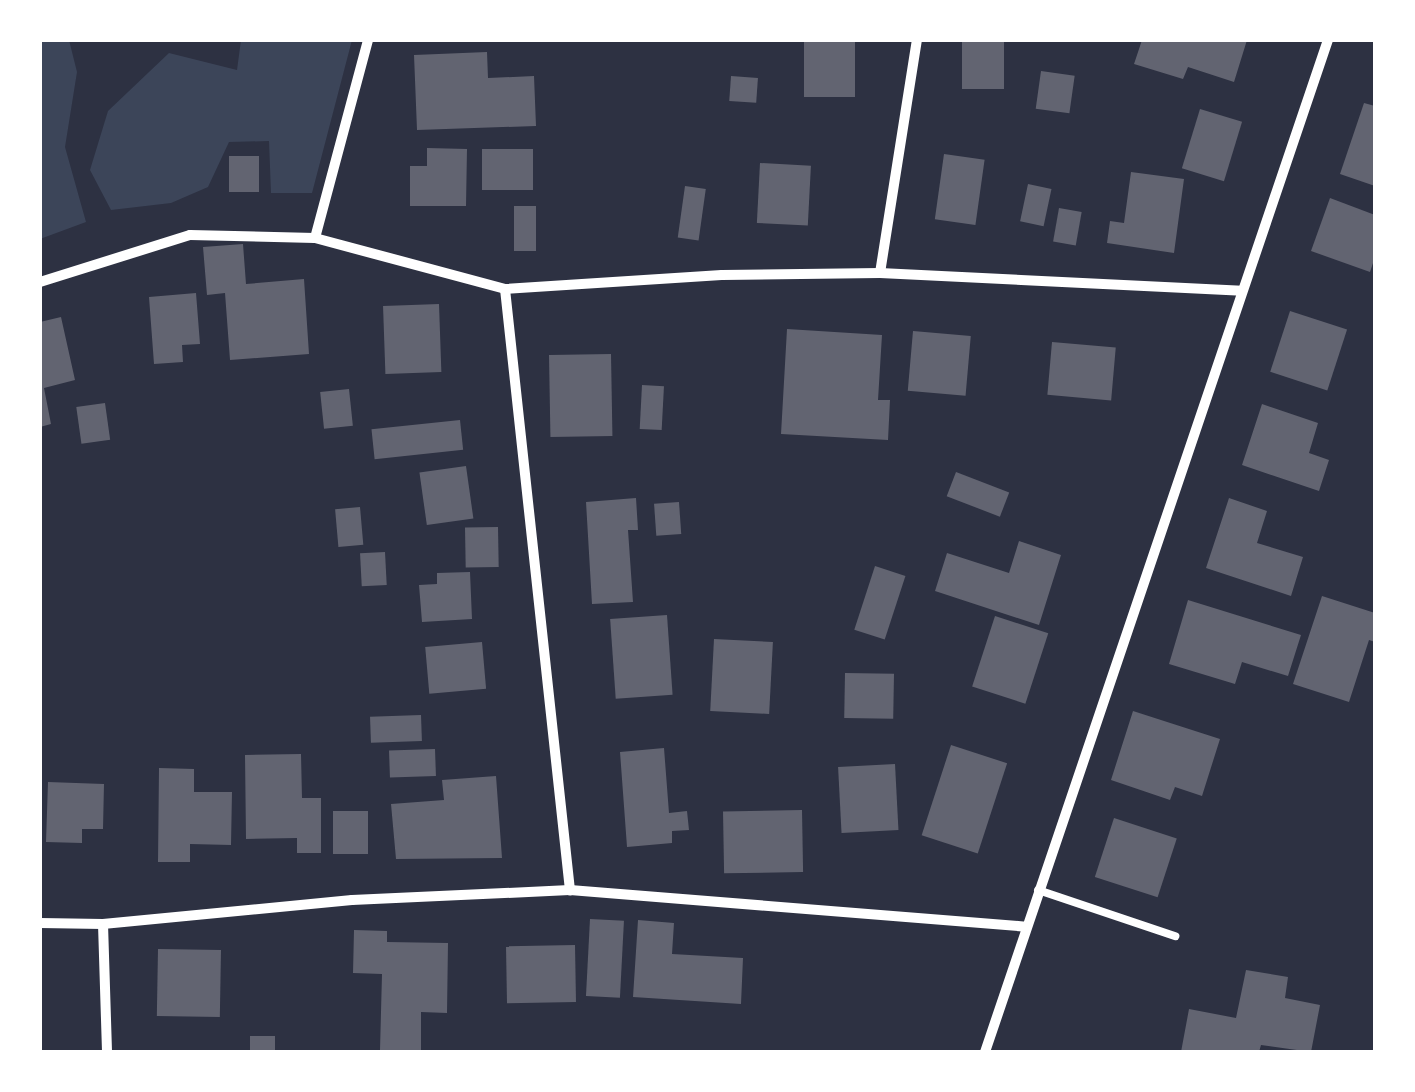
<!DOCTYPE html>
<html>
<head>
<meta charset="utf-8">
<style>
  body { margin:0 }
  #map { position:relative; width:1415px; height:1092px; overflow:hidden; background:#2d3142; font-family:Barlow,sans-serif }
  div>[style] { position:absolute }
  [style*='--x'] { left:calc(var(--x)*1px); top:calc(var(--y)*1px); width:calc(var(--w)*1px); rotate:calc(var(--a)*1deg) }
  .green>* { inset:0; background:#3c4559 }
  .building>* { inset:0; background:#626471; transform-origin:0 0 }
  .service>* { height:8px; margin:-4px; padding:0 4px; transform-origin:4px; border-radius:4px; background:#fff }
  .minor>* { height:10px; margin:-5px; padding:0 5px; transform-origin:5px; border-radius:5px; background:#fff }
  span { translate:-50% -50%; white-space:nowrap; text-align:center; line-height:1.15; -webkit-text-stroke:8px #fff; paint-order:stroke }
  .frame { position:absolute; inset:0; border:42px solid #fff; pointer-events:none }
</style>
</head>
<body>
<div id="map">
  <div class="green">
    <div style="clip-path:polygon(40px 40px,69px 40px,77px 72px,65px 147px,86px 222px,40px 239px)"></div>
    <div style="clip-path:polygon(241px 40px,352px 40px,312px 193px,271px 193px,269px 141px,229px 142px,208px 187px,171px 203px,111px 210px,90px 170px,108px 111px,169px 53px,237px 70px)"></div>
  </div>
  <div class="building">
    <div style="left:804px;top:40px;width:51px;height:57px"></div>
    <div style="left:962px;top:40px;width:42px;height:49px"></div>
    <div style="clip-path:polygon(1142px 40px,1247px 40px,1234px 82px,1188px 67px,1183px 79px,1134px 64px)"></div>
    <div style="clip-path:polygon(487px 52px,488px 78px,534px 76px,536px 126px,417px 130px,414px 55px)"></div>
    <div style="left:1041px;top:71px;width:34px;height:38px;rotate:8deg"></div>
    <div style="left:731px;top:76px;width:27px;height:25px;rotate:4deg"></div>
    <div style="clip-path:polygon(1364px 103px,1375px 106px,1375px 186px,1340px 174px)"></div>
    <div style="left:1200px;top:109px;width:44px;height:62px;rotate:17deg"></div>
    <div style="clip-path:polygon(427px 148px,467px 149px,466px 206px,410px 206px,410px 166px,427px 166px)"></div>
    <div style="left:482px;top:149px;width:51px;height:41px"></div>
    <div style="left:944px;top:154px;width:41px;height:66px;rotate:8deg"></div>
    <div style="left:229px;top:156px;width:30px;height:36px"></div>
    <div style="left:760px;top:163px;width:51px;height:60px;rotate:3deg"></div>
    <div style="clip-path:polygon(1131px 172px,1184px 179px,1174px 253px,1107px 243px,1110px 221px,1124px 223px)"></div>
    <div style="left:1028px;top:184px;width:24px;height:38px;rotate:12deg"></div>
    <div style="left:685px;top:186px;width:21px;height:52px;rotate:8deg"></div>
    <div style="clip-path:polygon(1330px 198px,1375px 215px,1375px 257px,1370px 272px,1311px 251px)"></div>
    <div style="left:514px;top:206px;width:22px;height:45px"></div>
    <div style="left:1059px;top:208px;width:23px;height:34px;rotate:10deg"></div>
    <div style="clip-path:polygon(243px 244px,246px 284px,304px 279px,309px 354px,230px 360px,225px 293px,207px 295px,203px 247px)"></div>
    <div style="clip-path:polygon(196px 293px,200px 344px,182px 345px,183px 362px,154px 364px,149px 297px)"></div>
    <div style="left:439px;top:304px;width:68px;height:56px;rotate:88deg"></div>
    <div style="left:1290px;top:311px;width:60px;height:64px;rotate:18deg"></div>
    <div style="clip-path:polygon(61px 317px,75px 380px,44px 388px,51px 424px,40px 427px,40px 322px)"></div>
    <div style="clip-path:polygon(787px 329px,882px 335px,878px 400px,890px 400px,888px 440px,781px 434px)"></div>
    <div style="left:913px;top:331px;width:58px;height:60px;rotate:5deg"></div>
    <div style="left:1052px;top:342px;width:64px;height:53px;rotate:5deg"></div>
    <div style="left:611px;top:354px;width:82px;height:62px;rotate:89deg"></div>
    <div style="left:642px;top:385px;width:22px;height:44px;rotate:3deg"></div>
    <div style="left:349px;top:389px;width:37px;height:29px;rotate:84deg"></div>
    <div style="left:105px;top:403px;width:37px;height:29px;rotate:82deg"></div>
    <div style="clip-path:polygon(1262px 404px,1318px 423px,1309px 453px,1329px 460px,1319px 491px,1242px 465px)"></div>
    <div style="left:460px;top:420px;width:30px;height:89px;rotate:84deg"></div>
    <div style="left:466px;top:466px;width:53px;height:47px;rotate:82deg"></div>
    <div style="left:956px;top:472px;width:57px;height:26px;rotate:21deg"></div>
    <div style="clip-path:polygon(636px 498px,638px 530px,628px 530px,633px 602px,592px 604px,586px 502px)"></div>
    <div style="clip-path:polygon(1229px 498px,1267px 511px,1257px 543px,1303px 557px,1291px 596px,1206px 568px)"></div>
    <div style="left:679px;top:502px;width:32px;height:25px;rotate:86deg"></div>
    <div style="left:360px;top:507px;width:38px;height:25px;rotate:85deg"></div>
    <div style="left:498px;top:527px;width:40px;height:33px;rotate:89deg"></div>
    <div style="clip-path:polygon(1019px 541px,1061px 555px,1039px 625px,935px 591px,947px 553px,1009px 573px)"></div>
    <div style="left:385px;top:552px;width:33px;height:25px;rotate:87deg"></div>
    <div style="left:875px;top:566px;width:32px;height:67px;rotate:18deg"></div>
    <div style="clip-path:polygon(470px 572px,472px 619px,422px 622px,419px 585px,437px 584px,437px 573px)"></div>
    <div style="clip-path:polygon(1322px 596px,1375px 613px,1375px 642px,1369px 640px,1349px 702px,1293px 684px)"></div>
    <div style="clip-path:polygon(1188px 600px,1301px 635px,1288px 676px,1242px 662px,1235px 684px,1169px 664px)"></div>
    <div style="left:667px;top:615px;width:80px;height:57px;rotate:86deg"></div>
    <div style="left:995px;top:616px;width:56px;height:74px;rotate:18deg"></div>
    <div style="left:714px;top:639px;width:59px;height:72px;rotate:3deg"></div>
    <div style="left:482px;top:642px;width:47px;height:57px;rotate:85deg"></div>
    <div style="left:845px;top:673px;width:49px;height:45px;rotate:1deg"></div>
    <div style="clip-path:polygon(1133px 711px,1220px 739px,1202px 796px,1175px 787px,1170px 800px,1111px 780px)"></div>
    <div style="left:421px;top:715px;width:26px;height:51px;rotate:88deg"></div>
    <div style="left:951px;top:745px;width:59px;height:95px;rotate:18deg"></div>
    <div style="clip-path:polygon(664px 748px,669px 813px,687px 811px,689px 830px,672px 831px,672px 843px,627px 847px,620px 752px)"></div>
    <div style="left:435px;top:749px;width:27px;height:46px;rotate:88deg"></div>
    <div style="clip-path:polygon(301px 754px,302px 798px,321px 798px,321px 853px,297px 853px,297px 838px,246px 839px,245px 755px)"></div>
    <div style="left:895px;top:764px;width:66px;height:57px;rotate:87deg"></div>
    <div style="clip-path:polygon(159px 768px,194px 769px,194px 792px,232px 792px,231px 845px,190px 844px,190px 862px,158px 862px)"></div>
    <div style="clip-path:polygon(496px 776px,502px 858px,396px 859px,391px 804px,444px 800px,442px 780px)"></div>
    <div style="clip-path:polygon(48px 782px,104px 784px,103px 829px,82px 829px,82px 843px,46px 842px)"></div>
    <div style="left:802px;top:810px;width:62px;height:79px;rotate:89deg"></div>
    <div style="left:333px;top:811px;width:35px;height:43px"></div>
    <div style="left:1114px;top:818px;width:66px;height:62px;rotate:18deg"></div>
    <div style="left:590px;top:919px;width:34px;height:77px;rotate:3deg"></div>
    <div style="clip-path:polygon(638px 920px,674px 923px,672px 954px,743px 958px,741px 1004px,633px 997px)"></div>
    <div style="clip-path:polygon(354px 930px,387px 931px,387px 942px,448px 943px,447px 1013px,421px 1012px,421px 1051px,380px 1050px,382px 974px,353px 973px)"></div>
    <div style="left:575px;top:945px;width:57px;height:69px;rotate:89deg"></div>
    <div style="left:158px;top:949px;width:63px;height:67px;rotate:1deg"></div>
    <div style="clip-path:polygon(1246px 970px,1288px 977px,1285px 998px,1320px 1005px,1311px 1052px,1261px 1045px,1259px 1052px,1181px 1052px,1189px 1009px,1236px 1018px)"></div>
    <div style="left:250px;top:1036px;width:25px;height:16px"></div>
  </div>
  <div class="service">
    <div style="--x:1038;--y:890;--w:145;--a:18.6"></div>
  </div>
  <div class="minor">
    <div style="--x:315;--y:238;--w:205;--a:-75"></div>
    <div style="--x:880;--y:273;--w:236;--a:-81"></div>
    <div style="--x:40;--y:282;--w:157;--a:-17.4"></div>
    <div style="--x:190;--y:235;--w:125;--a:1.4"></div>
    <div style="--x:315;--y:238;--w:197;--a:15"></div>
    <div style="--x:505;--y:289;--w:217;--a:-3.7"></div>
    <div style="--x:722;--y:275;--w:158;--a:-0.7"></div>
    <div style="--x:880;--y:273;--w:362;--a:2.8"></div>
    <div style="--x:505;--y:289;--w:605;--a:83.83"></div>
    <div style="--x:40;--y:923;--w:63;--a:0.9"></div>
    <div style="--x:103;--y:924;--w:250;--a:-5.5"></div>
    <div style="--x:352;--y:900;--w:218;--a:-2.6"></div>
    <div style="--x:570;--y:890;--w:457;--a:4.6"></div>
    <div style="--x:103;--y:924;--w:128;--a:88.2"></div>
    <div style="--x:985;--y:1052;--w:1069;--a:-71.28"></div>
  </div>
  <div class="frame"></div>
</div>
</body>
</html>
